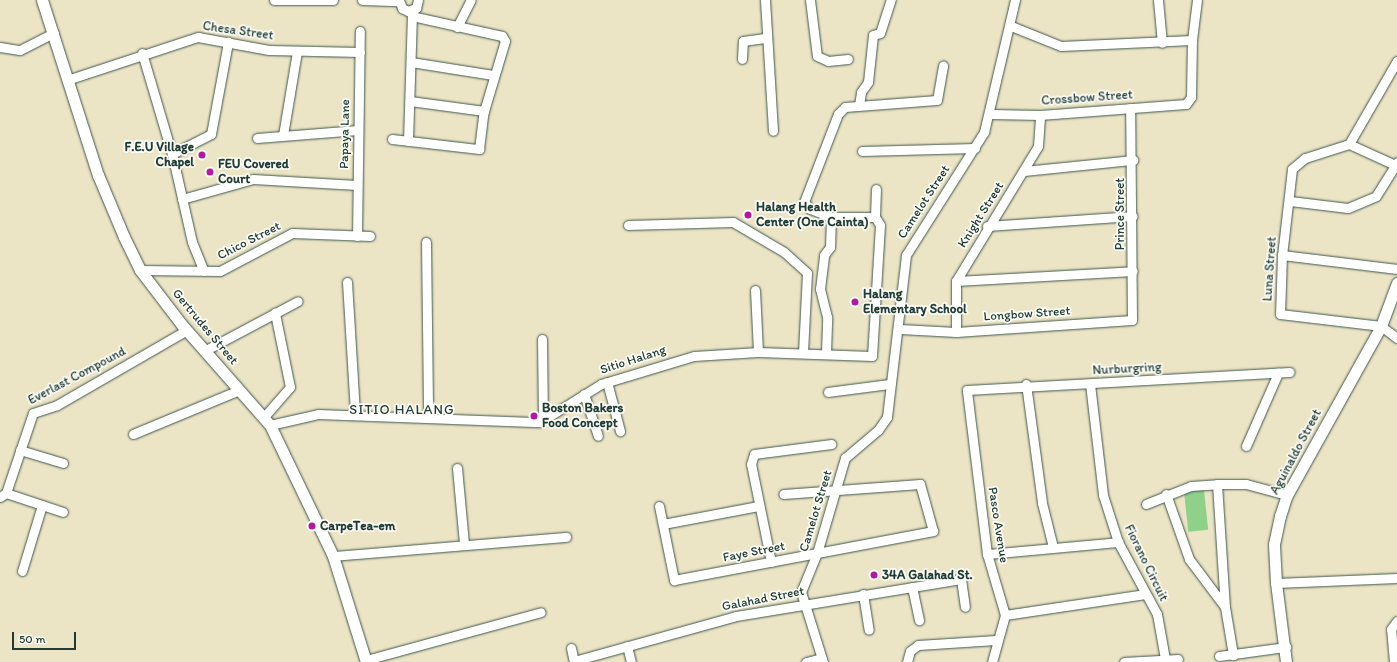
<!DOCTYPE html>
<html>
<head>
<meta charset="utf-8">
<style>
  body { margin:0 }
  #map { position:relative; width:1397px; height:662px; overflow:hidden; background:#ebe4c5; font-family:Itim,sans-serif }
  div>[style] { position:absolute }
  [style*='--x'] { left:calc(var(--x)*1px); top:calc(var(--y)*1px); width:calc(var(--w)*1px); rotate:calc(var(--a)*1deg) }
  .green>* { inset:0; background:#8fd189; transform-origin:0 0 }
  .roads { filter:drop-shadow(0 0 1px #3e564a) drop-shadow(0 0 1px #3e564a) }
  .minor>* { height:9px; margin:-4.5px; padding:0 4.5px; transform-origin:4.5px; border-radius:4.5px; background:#fff }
  .tertiary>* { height:11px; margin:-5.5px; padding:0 5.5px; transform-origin:5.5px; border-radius:5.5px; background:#fff }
  .dots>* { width:11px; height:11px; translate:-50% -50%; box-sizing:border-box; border:2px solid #fdfcf7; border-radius:50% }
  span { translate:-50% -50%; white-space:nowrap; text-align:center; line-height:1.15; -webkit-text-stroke:3.5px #fdfcf7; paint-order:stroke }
  .street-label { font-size:13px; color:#1f3d34 }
  .poi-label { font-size:13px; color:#1f3d34; font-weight:700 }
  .right { translate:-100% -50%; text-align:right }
  .left { translate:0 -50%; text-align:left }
  .neighbourhood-label { font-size:14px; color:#1f3d34; letter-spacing:1px }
  .scale { position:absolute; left:12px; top:632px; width:64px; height:18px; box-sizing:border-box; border:2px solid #1f3d34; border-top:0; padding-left:5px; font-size:12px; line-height:14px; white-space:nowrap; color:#1f3d34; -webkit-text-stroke:3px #fdfcf7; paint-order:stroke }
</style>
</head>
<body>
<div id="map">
  <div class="green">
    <div style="left:1204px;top:490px;width:40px;height:20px;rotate:84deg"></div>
  </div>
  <div class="roads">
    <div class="minor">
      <div style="--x:274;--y:0;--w:59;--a:0"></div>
      <div style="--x:362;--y:0;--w:37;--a:2"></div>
      <div style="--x:399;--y:0;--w:9;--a:69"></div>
      <div style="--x:402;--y:8;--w:7;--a:27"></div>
      <div style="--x:408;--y:11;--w:9;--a:-21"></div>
      <div style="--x:416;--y:8;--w:8;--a:-76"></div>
      <div style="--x:765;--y:0;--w:131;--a:86.5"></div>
      <div style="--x:810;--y:0;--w:56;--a:82.9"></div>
      <div style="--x:817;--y:56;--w:12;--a:24"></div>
      <div style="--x:828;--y:61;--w:20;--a:-6"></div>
      <div style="--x:1158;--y:0;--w:43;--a:84.7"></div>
      <div style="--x:1011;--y:26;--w:54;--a:21.8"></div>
      <div style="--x:1061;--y:46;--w:131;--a:-2.6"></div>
      <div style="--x:457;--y:27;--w:30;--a:-63"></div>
      <div style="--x:0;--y:47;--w:20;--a:9"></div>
      <div style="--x:20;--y:50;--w:38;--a:-27"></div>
      <div style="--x:142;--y:53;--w:105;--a:73.5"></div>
      <div style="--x:172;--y:154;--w:90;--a:77.2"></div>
      <div style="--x:192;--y:242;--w:31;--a:68"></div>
      <div style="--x:742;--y:59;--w:18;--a:-87"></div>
      <div style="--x:743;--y:41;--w:22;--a:-8"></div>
      <div style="--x:411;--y:62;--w:83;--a:9"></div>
      <div style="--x:70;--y:79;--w:135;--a:-18.2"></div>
      <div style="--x:198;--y:37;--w:72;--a:10.4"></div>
      <div style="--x:269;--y:50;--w:91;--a:1.3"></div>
      <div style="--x:410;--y:101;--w:75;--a:7.7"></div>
      <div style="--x:859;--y:105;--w:13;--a:-81"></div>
      <div style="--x:861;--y:92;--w:12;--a:-55"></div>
      <div style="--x:868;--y:82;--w:47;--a:-83.9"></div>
      <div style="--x:873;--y:35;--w:7;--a:-16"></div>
      <div style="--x:880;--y:33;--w:35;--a:-72"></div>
      <div style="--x:991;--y:114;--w:49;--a:1.2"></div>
      <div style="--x:1040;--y:115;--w:146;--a:-4.3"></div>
      <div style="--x:1186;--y:104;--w:9;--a:-54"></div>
      <div style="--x:1191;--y:97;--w:57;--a:-89"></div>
      <div style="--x:1192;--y:40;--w:40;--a:-82.9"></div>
      <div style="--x:283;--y:135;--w:85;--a:-80.5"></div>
      <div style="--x:257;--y:138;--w:101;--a:-4.5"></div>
      <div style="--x:392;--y:139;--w:88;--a:6.6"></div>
      <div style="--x:479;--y:149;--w:38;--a:-83"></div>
      <div style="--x:484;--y:111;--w:73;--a:-73.3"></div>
      <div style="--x:505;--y:41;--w:6;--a:-121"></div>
      <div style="--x:502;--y:36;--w:92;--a:-167.5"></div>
      <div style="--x:408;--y:141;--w:130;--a:-88.2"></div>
      <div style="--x:1349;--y:144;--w:46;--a:162.3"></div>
      <div style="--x:1305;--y:158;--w:17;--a:140"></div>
      <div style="--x:1292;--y:169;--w:87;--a:96.6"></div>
      <div style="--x:1282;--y:255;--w:59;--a:91.9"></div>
      <div style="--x:1280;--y:314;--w:102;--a:6.8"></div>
      <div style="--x:1381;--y:326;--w:20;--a:37"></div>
      <div style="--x:1349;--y:144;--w:96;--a:-60"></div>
      <div style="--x:1349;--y:144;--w:51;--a:24.5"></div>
      <div style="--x:862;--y:151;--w:113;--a:-1.5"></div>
      <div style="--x:172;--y:154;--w:44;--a:-27.1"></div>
      <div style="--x:211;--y:134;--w:94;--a:-79.5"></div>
      <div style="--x:1024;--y:171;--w:110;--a:-5.8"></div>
      <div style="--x:182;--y:199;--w:74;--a:-15.7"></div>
      <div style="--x:253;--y:179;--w:104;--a:3.3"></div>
      <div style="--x:1290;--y:201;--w:58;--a:6.9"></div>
      <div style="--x:1348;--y:208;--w:30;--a:-23"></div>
      <div style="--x:1376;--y:196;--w:40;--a:-58"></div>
      <div style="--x:875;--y:217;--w:44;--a:180"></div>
      <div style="--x:831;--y:217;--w:22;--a:-159"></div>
      <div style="--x:810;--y:209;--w:9;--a:-131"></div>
      <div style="--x:804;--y:202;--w:94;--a:-68.9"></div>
      <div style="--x:838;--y:114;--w:10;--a:-45"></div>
      <div style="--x:845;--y:107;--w:92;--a:-4.4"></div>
      <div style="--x:937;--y:100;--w:35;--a:-80"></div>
      <div style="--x:875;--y:217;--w:28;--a:-88"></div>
      <div style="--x:628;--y:225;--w:105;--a:-1.6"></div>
      <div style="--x:733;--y:222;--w:59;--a:30.5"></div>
      <div style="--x:784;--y:252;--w:31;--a:42"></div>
      <div style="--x:807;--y:273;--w:80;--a:92.9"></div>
      <div style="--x:987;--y:226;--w:146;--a:-3.9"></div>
      <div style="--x:357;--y:236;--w:205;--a:-89.2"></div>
      <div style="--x:426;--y:242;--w:175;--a:89.3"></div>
      <div style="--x:1282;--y:255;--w:116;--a:6.9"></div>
      <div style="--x:140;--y:270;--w:80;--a:0.7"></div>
      <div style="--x:220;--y:271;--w:81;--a:-27.8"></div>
      <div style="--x:292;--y:233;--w:78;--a:2.2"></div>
      <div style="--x:956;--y:281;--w:177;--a:-3.2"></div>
      <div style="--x:347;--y:282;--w:132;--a:86.5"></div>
      <div style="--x:755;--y:290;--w:62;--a:87.2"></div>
      <div style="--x:900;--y:329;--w:56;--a:3.1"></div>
      <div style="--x:956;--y:332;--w:176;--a:-3.9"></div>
      <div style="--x:1132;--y:320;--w:212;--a:-90.5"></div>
      <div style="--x:956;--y:332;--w:51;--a:-90"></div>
      <div style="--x:956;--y:281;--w:158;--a:-58.7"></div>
      <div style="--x:1038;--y:146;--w:31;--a:-86"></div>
      <div style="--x:542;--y:339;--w:81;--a:89.3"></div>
      <div style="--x:204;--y:351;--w:106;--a:-28"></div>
      <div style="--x:826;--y:353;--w:36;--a:-88"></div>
      <div style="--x:827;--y:317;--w:29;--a:-104"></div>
      <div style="--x:820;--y:289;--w:34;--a:-83"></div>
      <div style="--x:824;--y:255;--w:10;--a:-53"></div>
      <div style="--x:830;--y:247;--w:30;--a:-88"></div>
      <div style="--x:607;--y:382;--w:51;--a:75.1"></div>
      <div style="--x:1026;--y:384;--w:120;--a:82.3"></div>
      <div style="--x:1042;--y:503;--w:45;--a:76"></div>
      <div style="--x:1090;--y:384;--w:112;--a:83.3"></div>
      <div style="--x:1103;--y:495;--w:49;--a:72.3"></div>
      <div style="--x:1118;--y:542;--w:82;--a:61.6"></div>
      <div style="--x:1157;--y:614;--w:46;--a:79.9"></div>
      <div style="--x:828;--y:392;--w:63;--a:-7.4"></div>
      <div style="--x:584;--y:394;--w:44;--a:71.6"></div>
      <div style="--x:263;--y:418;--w:41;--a:-48.9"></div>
      <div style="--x:290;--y:387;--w:76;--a:-101.5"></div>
      <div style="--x:270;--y:425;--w:49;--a:-12.9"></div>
      <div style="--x:318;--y:414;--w:222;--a:2.1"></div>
      <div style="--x:540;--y:422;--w:72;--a:-31.9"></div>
      <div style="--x:601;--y:384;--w:97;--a:-16.8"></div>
      <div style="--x:694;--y:356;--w:64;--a:-3.6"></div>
      <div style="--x:758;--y:352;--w:114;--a:2"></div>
      <div style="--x:872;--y:356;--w:131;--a:-86.5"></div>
      <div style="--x:880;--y:225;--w:9;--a:-122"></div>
      <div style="--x:133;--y:434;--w:115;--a:-22.5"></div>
      <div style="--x:1246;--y:446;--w:80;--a:-66.3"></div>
      <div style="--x:20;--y:450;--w:45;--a:16.8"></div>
      <div style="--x:457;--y:468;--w:76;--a:84.7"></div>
      <div style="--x:1217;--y:484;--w:123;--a:86.3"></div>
      <div style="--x:1225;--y:607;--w:49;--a:80.5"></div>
      <div style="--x:6;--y:493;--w:60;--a:18.4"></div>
      <div style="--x:1166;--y:494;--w:69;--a:70.5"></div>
      <div style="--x:1189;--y:559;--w:60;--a:53.1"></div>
      <div style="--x:0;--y:497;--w:7;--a:-34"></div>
      <div style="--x:6;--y:493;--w:84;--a:-71.4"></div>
      <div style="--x:33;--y:413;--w:25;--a:-18"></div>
      <div style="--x:57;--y:405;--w:150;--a:-30"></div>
      <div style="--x:1146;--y:504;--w:48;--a:-21.8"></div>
      <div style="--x:1191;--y:486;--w:26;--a:-4"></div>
      <div style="--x:1217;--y:484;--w:29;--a:0"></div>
      <div style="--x:1246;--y:484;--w:42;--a:15"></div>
      <div style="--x:659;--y:506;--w:76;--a:78.5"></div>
      <div style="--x:674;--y:580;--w:264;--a:-10.7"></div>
      <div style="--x:933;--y:531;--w:49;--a:-105.5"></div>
      <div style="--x:920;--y:484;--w:137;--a:175.8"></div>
      <div style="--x:663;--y:524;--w:97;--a:-10.7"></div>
      <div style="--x:987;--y:554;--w:132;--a:-5.2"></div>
      <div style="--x:333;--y:556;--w:234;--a:-4.7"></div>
      <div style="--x:771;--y:562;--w:100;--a:-101.5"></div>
      <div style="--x:751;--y:464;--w:10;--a:-73"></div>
      <div style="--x:754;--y:454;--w:78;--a:-7.4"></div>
      <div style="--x:22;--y:571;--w:69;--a:-73.1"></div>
      <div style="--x:1276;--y:583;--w:121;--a:-2.4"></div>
      <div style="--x:912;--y:587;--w:34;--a:78"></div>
      <div style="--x:863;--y:594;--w:36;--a:81"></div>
      <div style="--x:1005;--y:615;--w:142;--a:-8.5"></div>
      <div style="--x:627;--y:646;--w:16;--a:76"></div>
      <div style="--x:571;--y:648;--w:14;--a:78"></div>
      <div style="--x:1219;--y:656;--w:68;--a:-7.7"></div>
      <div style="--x:366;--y:660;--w:181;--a:-15.3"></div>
      <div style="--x:574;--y:661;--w:168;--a:-15.5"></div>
      <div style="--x:736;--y:616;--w:228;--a:-9.3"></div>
      <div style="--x:961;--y:579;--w:28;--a:82"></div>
      <div style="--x:806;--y:662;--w:16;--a:-14"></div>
      <div style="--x:823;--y:662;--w:73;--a:-107.4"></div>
      <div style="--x:801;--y:592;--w:42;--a:-67.7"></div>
      <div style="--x:817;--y:553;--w:99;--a:-73.6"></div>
      <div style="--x:845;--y:458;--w:43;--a:-40.3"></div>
      <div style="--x:878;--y:430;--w:16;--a:-55"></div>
      <div style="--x:887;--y:417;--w:163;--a:-83.3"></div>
      <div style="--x:906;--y:255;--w:146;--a:-57.6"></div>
      <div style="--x:984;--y:132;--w:136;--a:-76.8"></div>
      <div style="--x:907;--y:662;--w:11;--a:-75"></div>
      <div style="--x:910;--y:651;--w:10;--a:-37"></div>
      <div style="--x:918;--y:645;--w:78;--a:-3.7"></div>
      <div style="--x:992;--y:662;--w:49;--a:-74.5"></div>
      <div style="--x:1005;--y:615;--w:64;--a:-106.4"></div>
      <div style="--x:987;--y:554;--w:165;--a:-97"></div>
      <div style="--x:967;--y:390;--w:323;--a:-3.2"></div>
      <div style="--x:1124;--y:662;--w:54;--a:-3.2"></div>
      <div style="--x:1394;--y:662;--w:33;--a:-95"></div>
      <div style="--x:1391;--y:629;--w:10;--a:-53"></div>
    </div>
    <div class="tertiary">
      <div style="--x:42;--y:0;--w:184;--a:72.3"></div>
      <div style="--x:98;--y:175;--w:67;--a:67.2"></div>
      <div style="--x:124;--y:237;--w:37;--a:64"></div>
      <div style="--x:140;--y:270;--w:69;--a:52.6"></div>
      <div style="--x:182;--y:325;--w:133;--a:48.7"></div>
      <div style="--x:270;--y:425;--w:145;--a:64.3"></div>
      <div style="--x:333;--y:556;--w:111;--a:72.7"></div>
      <div style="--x:1286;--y:662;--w:80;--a:-97.2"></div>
      <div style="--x:1276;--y:583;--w:39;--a:-93"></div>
      <div style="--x:1274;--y:544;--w:29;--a:-78"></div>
      <div style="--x:1280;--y:516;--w:22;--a:-72"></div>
      <div style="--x:1287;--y:495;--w:193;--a:-60.9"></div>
      <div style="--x:1381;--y:326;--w:46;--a:-69.6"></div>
    </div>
  </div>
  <div class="dots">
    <div style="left:202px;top:155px;background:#b5179e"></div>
    <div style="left:210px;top:172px;background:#b5179e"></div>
    <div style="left:748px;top:215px;background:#b5179e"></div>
    <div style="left:855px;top:302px;background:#b5179e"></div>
    <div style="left:534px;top:416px;background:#b5179e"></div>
    <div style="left:312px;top:526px;background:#b5179e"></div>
    <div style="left:874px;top:575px;background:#b5179e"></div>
  </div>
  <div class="street-label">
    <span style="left:238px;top:31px;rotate:8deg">Chesa Street</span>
    <span style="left:1087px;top:98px;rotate:-4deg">Crossbow Street</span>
    <span style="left:345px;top:134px;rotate:-89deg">Papaya Lane</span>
    <span style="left:924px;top:202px;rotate:-57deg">Camelot Street</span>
    <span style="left:1120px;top:214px;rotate:-90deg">Prince Street</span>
    <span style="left:981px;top:215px;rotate:-58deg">Knight Street</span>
    <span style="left:249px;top:241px;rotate:-27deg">Chico Street</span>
    <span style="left:1270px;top:269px;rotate:-86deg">Luna Street</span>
    <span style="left:1027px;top:314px;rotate:-4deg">Longbow Street</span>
    <span style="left:205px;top:327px;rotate:50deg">Gertrudes Street</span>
    <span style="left:633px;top:360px;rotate:-18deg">Sitio Halang</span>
    <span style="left:1127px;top:369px;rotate:-3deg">Nurburgring</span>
    <span style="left:77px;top:376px;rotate:-28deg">Everlast Compound</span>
    <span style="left:1296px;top:452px;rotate:-62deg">Aguinaldo Street</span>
    <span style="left:816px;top:511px;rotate:-73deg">Camelot Street</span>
    <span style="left:998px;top:525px;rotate:81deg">Pasco Avenue</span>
    <span style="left:754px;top:552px;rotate:-11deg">Faye Street</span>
    <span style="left:1146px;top:563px;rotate:64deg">Fiorano Circuit</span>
    <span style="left:763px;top:599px;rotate:-11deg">Galahad Street</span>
  </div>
  <div class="poi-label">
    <span class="right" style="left:194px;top:155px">F.E.U Village<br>Chapel</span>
    <span class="left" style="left:218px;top:172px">FEU Covered<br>Court</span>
    <span class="left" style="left:756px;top:215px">Halang Health<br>Center (One Cainta)</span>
    <span class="left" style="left:863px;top:302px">Halang<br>Elementary School</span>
    <span class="left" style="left:542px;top:416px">Boston Bakers<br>Food Concept</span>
    <span class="left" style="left:320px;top:526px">CarpeTea-em</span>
    <span class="left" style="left:882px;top:575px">34A Galahad St.</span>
  </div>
  <div class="neighbourhood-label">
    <span style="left:402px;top:410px">SITIO HALANG</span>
  </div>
  <div class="scale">50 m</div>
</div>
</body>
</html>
